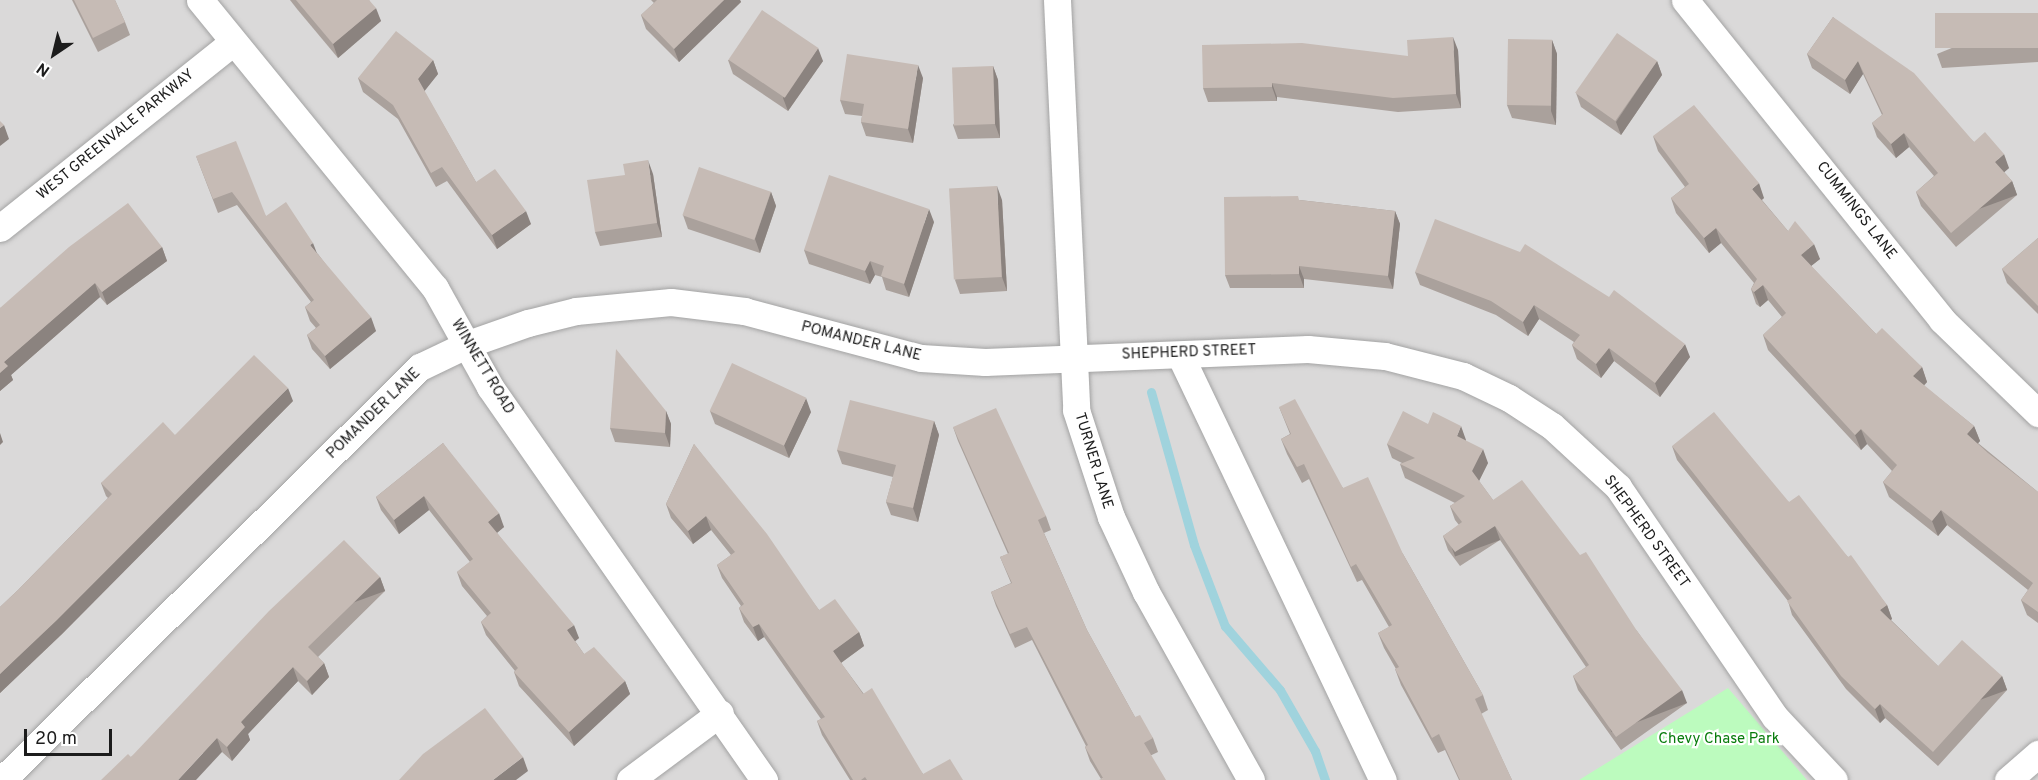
<!DOCTYPE html>
<html>
<head>
<meta charset="utf-8">
<style>
  body { margin:0 }
  #map { position:relative; width:2038px; height:780px; overflow:hidden; background:#eee9e1; font-family:Overpass,sans-serif }
  div>[style] { position:absolute }
  [style*='--x'] { left:calc(var(--x)*1px); top:calc(var(--y)*1px); width:calc(var(--w)*1px); rotate:calc(var(--a)*1deg) }
  .residential>* { inset:0; background:#dad9d9; transform-origin:0 0 }
  .park>* { inset:0; background:#bcfbbe }
  .stream>* { height:9px; margin:-4.5px; padding:0 4.5px; transform-origin:4.5px; border-radius:4.5px; background:#a0d3dd }
  .roads { filter:drop-shadow(0 0 2px #a3a3a3) drop-shadow(0 0 2px #a3a3a3) }
  .minor>* { height:27px; margin:-13.5px; padding:0 13.5px; transform-origin:13.5px; border-radius:13.5px; background:#fff }
  .wall>* { inset:0; background:#aaa19c }
  .shaded-wall>* { inset:0; background:#8b837f; transform-origin:0 0 }
  .building>* { inset:0; background:#c6bbb5; transform-origin:0 0 }
  span { translate:-50% -50%; white-space:nowrap; text-align:center; line-height:1.15; -webkit-text-stroke:4.5px #fff; paint-order:stroke }
  .street-label { font-size:15px; color:#1c1c1c }
  .park-label { font-size:15px; color:#087c0c }
  .north { position:absolute; left:24px; top:24px; width:60px; height:60px; -webkit-text-stroke:4px #fff; paint-order:stroke; rotate:215deg; font-size:16px; font-weight:700; line-height:24px; text-align:center; color:#1c1c1c }
  .north::after { content:''; display:block; margin:auto; width:21px; height:27px; background:#1c1c1c; clip-path:polygon(50% 0,100% 100%,50% 72%,0 100%) }
  .scale { position:absolute; left:24px; top:729px; width:88px; height:27px; box-sizing:border-box; border:3px solid #1c1c1c; border-top:0; padding-left:8px; font-size:18px; line-height:21px; white-space:nowrap; color:#1c1c1c; -webkit-text-stroke:4px #fff; paint-order:stroke }
</style>
</head>
<body>
<div id="map">
  <div class="residential">
    <div style="left:0;top:0;width:2038px;height:780px"></div>
  </div>
  <div class="park">
    <div style="clip-path:polygon(1728px 688px,1807px 780px,1579px 780px)"></div>
  </div>
  <div class="stream">
    <div style="--x:1151;--y:392;--w:159;--a:74.3"></div>
    <div style="--x:1194;--y:545;--w:87;--a:69.1"></div>
    <div style="--x:1225;--y:626;--w:84;--a:49.3"></div>
    <div style="--x:1280;--y:690;--w:70;--a:60.2"></div>
    <div style="--x:1315;--y:751;--w:31;--a:71"></div>
  </div>
  <div class="roads">
    <div class="minor">
      <div style="--x:200;--y:0;--w:372;--a:50.8"></div>
      <div style="--x:435;--y:288;--w:113;--a:60.9"></div>
      <div style="--x:490;--y:387;--w:479;--a:55.1"></div>
      <div style="--x:1057;--y:0;--w:410;--a:87.3"></div>
      <div style="--x:1076;--y:410;--w:113;--a:71.9"></div>
      <div style="--x:1111;--y:517;--w:83;--a:65"></div>
      <div style="--x:1146;--y:592;--w:215;--a:60.8"></div>
      <div style="--x:1685;--y:0;--w:410;--a:51.2"></div>
      <div style="--x:1942;--y:320;--w:134;--a:44.1"></div>
      <div style="--x:0;--y:228;--w:298;--a:-38.6"></div>
      <div style="--x:1180;--y:355;--w:471;--a:64.5"></div>
      <div style="--x:2;--y:780;--w:588;--a:-44.66"></div>
      <div style="--x:420;--y:367;--w:53;--a:-25.6"></div>
      <div style="--x:468;--y:344;--w:64;--a:-19.3"></div>
      <div style="--x:528;--y:323;--w:49;--a:-14"></div>
      <div style="--x:576;--y:311;--w:95;--a:-5.4"></div>
      <div style="--x:671;--y:302;--w:74;--a:7"></div>
      <div style="--x:744;--y:311;--w:183;--a:14.9"></div>
      <div style="--x:921;--y:358;--w:64;--a:3.6"></div>
      <div style="--x:985;--y:362;--w:323;--a:-2.3"></div>
      <div style="--x:1308;--y:349;--w:77;--a:5.2"></div>
      <div style="--x:1385;--y:356;--w:81;--a:14.4"></div>
      <div style="--x:1463;--y:376;--w:51;--a:25.6"></div>
      <div style="--x:1509;--y:398;--w:51;--a:33.1"></div>
      <div style="--x:1552;--y:426;--w:90;--a:42.7"></div>
      <div style="--x:1618;--y:487;--w:278;--a:55.7"></div>
      <div style="--x:1775;--y:717;--w:86;--a:46.9"></div>
      <div style="--x:630;--y:780;--w:112;--a:-36.7"></div>
      <div style="--x:2008;--y:780;--w:40;--a:-41"></div>
    </div>
  </div>
  <div class="wall">
    <div style="clip-path:polygon(72px 0,115px 0,125px 22px,130px 35px,98px 52px)"></div>
    <div style="clip-path:polygon(290px 0,369px 0,381px 21px,338px 58px,297px 9px)"></div>
    <div style="clip-path:polygon(651px 0,740px 0,741px 2px,679px 62px,646px 29px,641px 15px,654px 3px)"></div>
    <div style="clip-path:polygon(2038px 13px,2038px 62px,1942px 68px,1937px 54px)"></div>
    <div style="clip-path:polygon(1833px 17px,1974px 142px,2009px 168px,2004px 172px,2012px 181px,2017px 195px,1956px 247px,1921px 206px,1916px 192px,1934px 176px,1909px 147px,1896px 158px,1877px 137px,1872px 123px,1882px 115px,1863px 74px,1850px 94px,1812px 68px,1807px 54px)"></div>
    <div style="clip-path:polygon(1552px 40px,1557px 54px,1556px 125px,1512px 118px,1507px 105px)"></div>
    <div style="clip-path:polygon(1458px 50px,1461px 108px,1398px 112px,1277px 97px,1277px 101px,1208px 102px,1203px 88px,1408px 56px)"></div>
    <div style="clip-path:polygon(433px 60px,438px 74px,424px 91px,476px 182px,531px 224px,497px 249px,447px 181px,436px 187px,398px 119px,363px 92px,358px 78px)"></div>
    <div style="clip-path:polygon(728px 60px,823px 61px,788px 111px,733px 74px)"></div>
    <div style="clip-path:polygon(1657px 61px,1662px 75px,1621px 135px,1581px 107px,1576px 93px)"></div>
    <div style="clip-path:polygon(993px 66px,998px 80px,1000px 138px,958px 139px,953px 125px)"></div>
    <div style="clip-path:polygon(923px 78px,913px 143px,866px 136px,861px 122px,862px 116px,845px 114px,840px 100px)"></div>
    <div style="clip-path:polygon(1653px 136px,1764px 198px,1762px 200px,1788px 231px,1820px 259px,1811px 266px,1876px 334px,1922px 367px,1927px 382px,1924px 386px,1974px 426px,1980px 441px,1978px 443px,2038px 492px,2038px 623px,2027px 615px,2021px 600px,2028px 590px,1947px 525px,1938px 536px,1889px 497px,1883px 482px,1892px 471px,1867px 444px,1861px 450px,1768px 350px,1763px 335px,1782px 317px,1768px 300px,1760px 307px,1756px 304px,1751px 289px,1754px 283px,1721px 243px,1709px 253px,1676px 213px,1671px 198px,1685px 187px,1658px 151px)"></div>
    <div style="clip-path:polygon(196px 156px,266px 216px,318px 254px,376px 331px,330px 369px,312px 349px,307px 335px,316px 328px,310px 321px,305px 307px,311px 302px,237px 205px,218px 213px)"></div>
    <div style="clip-path:polygon(653px 174px,662px 237px,600px 246px,595px 232px)"></div>
    <div style="clip-path:polygon(771px 192px,776px 206px,760px 253px,688px 229px,683px 215px)"></div>
    <div style="clip-path:polygon(1002px 200px,1007px 291px,960px 294px,955px 280px)"></div>
    <div style="clip-path:polygon(1300px 200px,1395px 211px,1400px 224px,1393px 289px,1304px 279px,1304px 288px,1230px 288px,1225px 275px)"></div>
    <div style="clip-path:polygon(934px 222px,909px 297px,886px 290px,882px 277px,875px 275px,870px 284px,809px 264px,804px 250px)"></div>
    <div style="clip-path:polygon(2038px 238px,2038px 314px,2007px 283px,2002px 269px)"></div>
    <div style="clip-path:polygon(162px 247px,167px 261px,107px 305px,100px 297px,11px 375px,13px 380px,0 391px,0 308px)"></div>
    <div style="clip-path:polygon(1415px 272px,1609px 297px,1690px 357px,1660px 397px,1614px 361px,1601px 378px,1577px 359px,1572px 345px,1574px 342px,1539px 319px,1528px 336px,1496px 315px,1420px 285px)"></div>
    <div style="clip-path:polygon(293px 401px,62px 634px,0 693px,0 607px,18px 590px,108px 498px,106px 496px,101px 483px,175px 435px)"></div>
    <div style="clip-path:polygon(1279px 407px,1343px 488px,1403px 554px,1483px 695px,1488px 710px,1481px 714px,1512px 780px,1459px 780px,1445px 750px,1438px 753px,1401px 685px,1395px 669px,1396px 669px,1384px 648px,1378px 633px,1389px 627px,1362px 580px,1357px 582px,1309px 479px,1302px 483px,1287px 454px,1281px 439px,1290px 434px)"></div>
    <div style="clip-path:polygon(666px 411px,671px 424px,670px 447px,615px 442px,610px 428px)"></div>
    <div style="clip-path:polygon(710px 411px,811px 412px,789px 458px,715px 424px)"></div>
    <div style="clip-path:polygon(934px 421px,939px 435px,918px 522px,891px 515px,886px 502px,893px 477px,842px 464px,837px 450px)"></div>
    <div style="clip-path:polygon(1428px 424px,1466px 440px,1466px 441px,1488px 463px,1479px 481px,1493px 500px,1637px 631px,1687px 703px,1621px 750px,1578px 690px,1573px 676px,1586px 667px,1500px 540px,1460px 566px,1448px 550px,1443px 536px,1459px 525px,1455px 520px,1450px 506px,1455px 503px,1405px 478px,1400px 464px,1402px 463px,1392px 458px,1387px 444px)"></div>
    <div style="clip-path:polygon(953px 427px,1046px 516px,1051px 530px,1044px 533px,1087px 630px,1135px 717px,1153px 738px,1158px 752px,1101px 779px,1090px 761px,1085px 747px,1086px 746px,1032px 640px,1015px 648px,996px 606px,991px 592px,1011px 583px,1000px 557px,1008px 554px,958px 441px)"></div>
    <div style="clip-path:polygon(443px 443px,504px 527px,497px 533px,579px 638px,575px 641px,584px 654px,625px 681px,630px 694px,574px 746px,519px 686px,514px 672px,515px 671px,486px 635px,481px 622px,487px 616px,462px 586px,457px 572px,470px 562px,429px 510px,399px 534px,381px 510px,376px 497px)"></div>
    <div style="clip-path:polygon(694px 444px,819px 610px,859px 632px,864px 646px,841px 663px,923px 774px,963px 780px,850px 780px,822px 735px,817px 721px,821px 719px,764px 637px,758px 641px,744px 622px,739px 608px,741px 606px,722px 578px,717px 565px,731px 555px,711px 530px,693px 544px,671px 518px,666px 504px)"></div>
    <div style="clip-path:polygon(1672px 446px,1789px 502px,1848px 557px,1887px 605px,1892px 619px,1891px 620px,1938px 666px,2002px 676px,2007px 690px,1938px 766px,1885px 718px,1880px 723px,1846px 689px,1792px 615px,1788px 601px,1677px 460px)"></div>
    <div style="clip-path:polygon(380px 577px,385px 591px,318px 657px,324px 663px,329px 677px,312px 695px,298px 681px,248px 734px,250px 740px,232px 761px,222px 752px,131px 757px)"></div>
  </div>
  <div class="shaded-wall">
    <div style="clip-path:polygon(724px 0,740px 0,741px 2px,679px 62px,674px 49px)"></div>
    <div style="clip-path:polygon(376px 8px,381px 21px,338px 58px,333px 44px)"></div>
    <div style="clip-path:polygon(1453px 37px,1458px 50px,1461px 108px,1456px 94px)"></div>
    <div style="clip-path:polygon(1552px 40px,1557px 54px,1556px 125px,1551px 111px)"></div>
    <div style="clip-path:polygon(818px 48px,823px 61px,788px 111px,783px 98px)"></div>
    <div style="clip-path:polygon(433px 60px,438px 74px,423px 93px,418px 79px)"></div>
    <div style="clip-path:polygon(1657px 61px,1662px 75px,1621px 135px,1616px 122px)"></div>
    <div style="clip-path:polygon(1858px 61px,1863px 74px,1850px 94px,1845px 80px)"></div>
    <div style="clip-path:polygon(918px 65px,923px 78px,913px 143px,908px 129px)"></div>
    <div style="clip-path:polygon(993px 66px,998px 80px,1000px 138px,995px 124px)"></div>
    <div style="clip-path:polygon(1272px 83px,1277px 97px,1277px 101px,1272px 87px)"></div>
    <div style="clip-path:polygon(4px 125px,9px 139px,0 146px,0 128px)"></div>
    <div style="clip-path:polygon(1904px 133px,1909px 147px,1896px 158px,1891px 144px)"></div>
    <div style="clip-path:polygon(2004px 154px,2009px 168px,2000px 176px,1995px 162px)"></div>
    <div style="clip-path:polygon(648px 160px,653px 174px,662px 237px,657px 223px)"></div>
    <div style="left:2012px;top:181px;width:15px;height:80px;rotate:70deg"></div>
    <div style="clip-path:polygon(1759px 183px,1764px 198px,1757px 203px,1752px 189px)"></div>
    <div style="clip-path:polygon(997px 186px,1002px 200px,1007px 291px,1002px 277px)"></div>
    <div style="clip-path:polygon(771px 192px,776px 206px,760px 253px,755px 239px)"></div>
    <div style="clip-path:polygon(929px 209px,934px 222px,909px 297px,904px 284px)"></div>
    <div style="clip-path:polygon(526px 211px,531px 224px,497px 249px,492px 235px)"></div>
    <div style="clip-path:polygon(1395px 211px,1400px 224px,1393px 289px,1388px 276px)"></div>
    <div style="clip-path:polygon(1716px 228px,1721px 243px,1709px 253px,1704px 238px)"></div>
    <div style="clip-path:polygon(313px 243px,318px 256px,310px 245px)"></div>
    <div style="clip-path:polygon(1814px 244px,1820px 259px,1806px 270px,1801px 255px)"></div>
    <div style="clip-path:polygon(162px 247px,167px 261px,107px 305px,102px 292px)"></div>
    <div style="clip-path:polygon(870px 261px,875px 275px,870px 284px,865px 271px)"></div>
    <div style="clip-path:polygon(1299px 266px,1304px 279px,1304px 288px,1299px 274px)"></div>
    <div style="clip-path:polygon(95px 283px,100px 297px,11px 375px,13px 380px,0 391px,0 373px,4px 362px)"></div>
    <div style="clip-path:polygon(1763px 285px,1768px 300px,1760px 307px,1754px 292px)"></div>
    <div style="clip-path:polygon(1534px 305px,1539px 319px,1528px 336px,1523px 322px)"></div>
    <div style="clip-path:polygon(371px 317px,376px 331px,330px 369px,325px 356px)"></div>
    <div style="clip-path:polygon(1685px 344px,1690px 357px,1660px 397px,1655px 383px)"></div>
    <div style="clip-path:polygon(1609px 348px,1614px 361px,1601px 378px,1596px 364px)"></div>
    <div style="clip-path:polygon(1922px 367px,1927px 382px,1918px 391px,1913px 376px)"></div>
    <div style="clip-path:polygon(288px 388px,293px 401px,62px 634px,0 693px,0 674px)"></div>
    <div style="clip-path:polygon(806px 398px,811px 412px,789px 458px,784px 445px)"></div>
    <div style="clip-path:polygon(666px 411px,671px 424px,670px 447px,665px 433px)"></div>
    <div style="clip-path:polygon(934px 421px,939px 435px,918px 522px,913px 508px)"></div>
    <div style="clip-path:polygon(1461px 426px,1466px 440px,1462px 450px,1457px 436px)"></div>
    <div style="clip-path:polygon(1974px 426px,1980px 441px,1973px 449px,1967px 434px)"></div>
    <div style="clip-path:polygon(1861px 429px,1867px 444px,1861px 450px,1855px 435px)"></div>
    <div style="clip-path:polygon(0 433px,3px 442px,0 445px)"></div>
    <div style="clip-path:polygon(1483px 449px,1488px 463px,1477px 485px,1472px 471px)"></div>
    <div style="clip-path:polygon(424px 496px,429px 510px,399px 534px,394px 520px)"></div>
    <div style="clip-path:polygon(1941px 510px,1947px 525px,1938px 536px,1932px 521px)"></div>
    <div style="clip-path:polygon(499px 513px,504px 527px,493px 536px,488px 522px)"></div>
    <div style="clip-path:polygon(706px 516px,711px 530px,693px 544px,688px 531px)"></div>
    <div style="left:1495px;top:526px;width:15px;height:48px;rotate:70deg"></div>
    <div style="left:380px;top:577px;width:15px;height:100px;rotate:70deg"></div>
    <div style="clip-path:polygon(1887px 605px,1892px 619px,1885px 623px,1880px 610px)"></div>
    <div style="clip-path:polygon(759px 624px,764px 637px,758px 641px,753px 627px)"></div>
    <div style="clip-path:polygon(574px 625px,579px 638px,572px 644px,567px 630px)"></div>
    <div style="clip-path:polygon(859px 632px,864px 646px,838px 665px,833px 651px)"></div>
    <div style="clip-path:polygon(324px 663px,329px 677px,312px 695px,307px 681px)"></div>
    <div style="clip-path:polygon(293px 667px,298px 681px,248px 734px,250px 740px,232px 761px,227px 747px,241px 722px)"></div>
    <div style="left:2002px;top:676px;width:15px;height:103px;rotate:70deg"></div>
    <div style="clip-path:polygon(625px 681px,630px 694px,574px 746px,569px 732px)"></div>
    <div style="left:1682px;top:690px;width:14px;height:81px;rotate:69deg"></div>
    <div style="clip-path:polygon(1880px 704px,1885px 718px,1880px 723px,1875px 709px)"></div>
    <div style="clip-path:polygon(217px 738px,222px 752px,196px 780px,178px 780px)"></div>
    <div style="clip-path:polygon(523px 757px,528px 771px,516px 780px,493px 780px)"></div>
  </div>
  <div class="building">
    <div style="clip-path:polygon(74px 0,115px 0,125px 22px,93px 38px)"></div>
    <div style="clip-path:polygon(296px 0,369px 0,376px 8px,333px 44px)"></div>
    <div style="clip-path:polygon(657px 0,724px 0,674px 49px,641px 15px)"></div>
    <div style="left:762px;top:10px;width:68px;height:60px;rotate:34deg"></div>
    <div style="left:2038px;top:13px;width:35px;height:103px;rotate:90deg"></div>
    <div style="clip-path:polygon(1833px 17px,1914px 73px,1974px 142px,1985px 132px,2004px 154px,1995px 162px,2012px 181px,1951px 233px,1916px 192px,1938px 173px,1904px 133px,1891px 144px,1872px 123px,1883px 114px,1858px 61px,1845px 80px,1807px 54px)"></div>
    <div style="clip-path:polygon(396px 31px,433px 60px,418px 79px,476px 182px,495px 169px,526px 211px,492px 235px,442px 167px,431px 173px,393px 105px,358px 78px)"></div>
    <div style="left:1617px;top:33px;width:49px;height:73px;rotate:35deg"></div>
    <div style="clip-path:polygon(1453px 37px,1456px 94px,1393px 98px,1272px 83px,1272px 87px,1203px 88px,1202px 45px,1302px 43px,1408px 56px,1407px 40px)"></div>
    <div style="left:1508px;top:39px;width:44px;height:66px;rotate:1deg"></div>
    <div style="clip-path:polygon(847px 54px,918px 65px,908px 129px,861px 122px,864px 104px,840px 100px)"></div>
    <div style="left:993px;top:66px;width:58px;height:41px;rotate:88deg"></div>
    <div style="clip-path:polygon(1694px 105px,1759px 183px,1752px 189px,1788px 231px,1795px 221px,1814px 244px,1801px 255px,1876px 334px,1882px 328px,1922px 367px,1913px 376px,1974px 426px,1967px 434px,1988px 453px,2038px 492px,2038px 612px,2021px 600px,2033px 583px,1941px 510px,1932px 521px,1883px 482px,1897px 465px,1861px 429px,1855px 435px,1763px 335px,1786px 313px,1763px 285px,1754px 292px,1751px 289px,1757px 279px,1716px 228px,1704px 238px,1671px 198px,1689px 184px,1653px 136px)"></div>
    <div style="clip-path:polygon(0 121px,4px 125px,0 128px)"></div>
    <div style="clip-path:polygon(236px 141px,266px 216px,286px 202px,313px 243px,310px 245px,371px 317px,325px 356px,307px 335px,320px 325px,305px 307px,314px 300px,232px 192px,213px 199px,196px 156px)"></div>
    <div style="clip-path:polygon(648px 160px,657px 223px,595px 232px,587px 180px,625px 175px,623px 164px)"></div>
    <div style="left:699px;top:167px;width:76px;height:51px;rotate:19deg"></div>
    <div style="clip-path:polygon(829px 175px,929px 209px,904px 284px,881px 276px,884px 266px,870px 261px,865px 271px,804px 250px)"></div>
    <div style="left:997px;top:186px;width:91px;height:48px;rotate:87deg"></div>
    <div style="clip-path:polygon(1298px 196px,1299px 200px,1395px 211px,1388px 276px,1299px 266px,1299px 274px,1225px 275px,1224px 197px)"></div>
    <div style="clip-path:polygon(128px 203px,162px 247px,102px 292px,95px 283px,4px 362px,8px 366px,0 373px,0 308px,69px 247px)"></div>
    <div style="clip-path:polygon(1435px 219px,1520px 252px,1525px 244px,1609px 297px,1614px 290px,1685px 344px,1655px 383px,1609px 348px,1596px 364px,1572px 345px,1580px 335px,1534px 305px,1523px 322px,1491px 301px,1415px 272px)"></div>
    <div style="clip-path:polygon(2038px 238px,2038px 306px,2002px 269px)"></div>
    <div style="clip-path:polygon(616px 349px,666px 411px,665px 433px,610px 428px)"></div>
    <div style="clip-path:polygon(254px 355px,288px 388px,57px 620px,0 674px,0 607px,18px 590px,112px 494px,101px 483px,163px 422px,175px 435px)"></div>
    <div style="left:732px;top:363px;width:82px;height:53px;rotate:25deg"></div>
    <div style="clip-path:polygon(1295px 399px,1343px 488px,1368px 477px,1403px 554px,1483px 695px,1475px 699px,1512px 780px,1460px 780px,1439px 734px,1432px 738px,1395px 669px,1399px 667px,1378px 633px,1392px 625px,1356px 564px,1351px 567px,1304px 464px,1297px 467px,1281px 439px,1291px 434px,1279px 407px)"></div>
    <div style="clip-path:polygon(850px 400px,934px 421px,913px 508px,886px 502px,896px 465px,837px 450px)"></div>
    <div style="clip-path:polygon(996px 408px,1046px 516px,1038px 520px,1087px 630px,1135px 717px,1140px 715px,1153px 738px,1144px 743px,1166px 780px,1099px 780px,1103px 778px,1085px 747px,1088px 745px,1027px 627px,1010px 634px,991px 592px,1012px 583px,1000px 557px,1009px 553px,953px 427px)"></div>
    <div style="clip-path:polygon(1403px 411px,1428px 424px,1433px 412px,1461px 426px,1457px 436px,1483px 449px,1472px 471px,1493px 500px,1522px 480px,1580px 555px,1586px 552px,1637px 631px,1682px 690px,1616px 737px,1573px 676px,1589px 665px,1495px 526px,1455px 552px,1443px 536px,1462px 522px,1450px 506px,1465px 496px,1400px 464px,1415px 458px,1387px 444px)"></div>
    <div style="clip-path:polygon(1714px 412px,1789px 502px,1799px 495px,1848px 557px,1851px 555px,1887px 605px,1880px 610px,1938px 666px,1962px 640px,2002px 676px,1933px 752px,1880px 704px,1875px 709px,1841px 676px,1787px 601px,1792px 598px,1672px 446px)"></div>
    <div style="clip-path:polygon(443px 443px,499px 513px,488px 522px,574px 625px,567px 630px,584px 654px,594px 647px,625px 681px,569px 732px,514px 672px,518px 668px,481px 622px,491px 613px,457px 572px,473px 559px,424px 496px,394px 520px,376px 497px)"></div>
    <div style="clip-path:polygon(694px 444px,767px 534px,819px 610px,835px 599px,859px 632px,833px 651px,863px 694px,872px 688px,923px 774px,950px 759px,963px 780px,867px 780px,865px 777px,861px 780px,853px 780px,817px 721px,825px 717px,759px 624px,753px 627px,739px 608px,744px 604px,717px 565px,735px 552px,706px 516px,688px 531px,666px 504px)"></div>
    <div style="clip-path:polygon(344px 540px,380px 577px,308px 647px,324px 663px,307px 681px,293px 667px,241px 722px,245px 727px,227px 747px,217px 738px,178px 780px,101px 780px,128px 754px,131px 757px,269px 611px)"></div>
    <div style="clip-path:polygon(485px 708px,523px 757px,493px 780px,399px 780px,423px 754px)"></div>
  </div>
  <div class="street-label">
    <span style="left:116px;top:135px;rotate:-39deg">WEST GREENVALE PARKWAY</span>
    <span style="left:1856px;top:211px;rotate:52deg">CUMMINGS LANE</span>
    <span style="left:861px;top:342px;rotate:14deg">POMANDER LANE</span>
    <span style="left:1189px;top:353px;rotate:-2deg">SHEPHERD STREET</span>
    <span style="left:482px;top:367px;rotate:59deg">WINNETT ROAD</span>
    <span style="left:374px;top:414px;rotate:-44deg">POMANDER LANE</span>
    <span style="left:1093px;top:461px;rotate:73deg">TURNER LANE</span>
    <span style="left:1646px;top:532px;rotate:54deg">SHEPHERD STREET</span>
  </div>
  <div class="park-label">
    <span style="left:1719px;top:740px">Chevy Chase Park</span>
  </div>
  <div class="north">N</div>
  <div class="scale">20 m</div>
</div>
</body>
</html>
